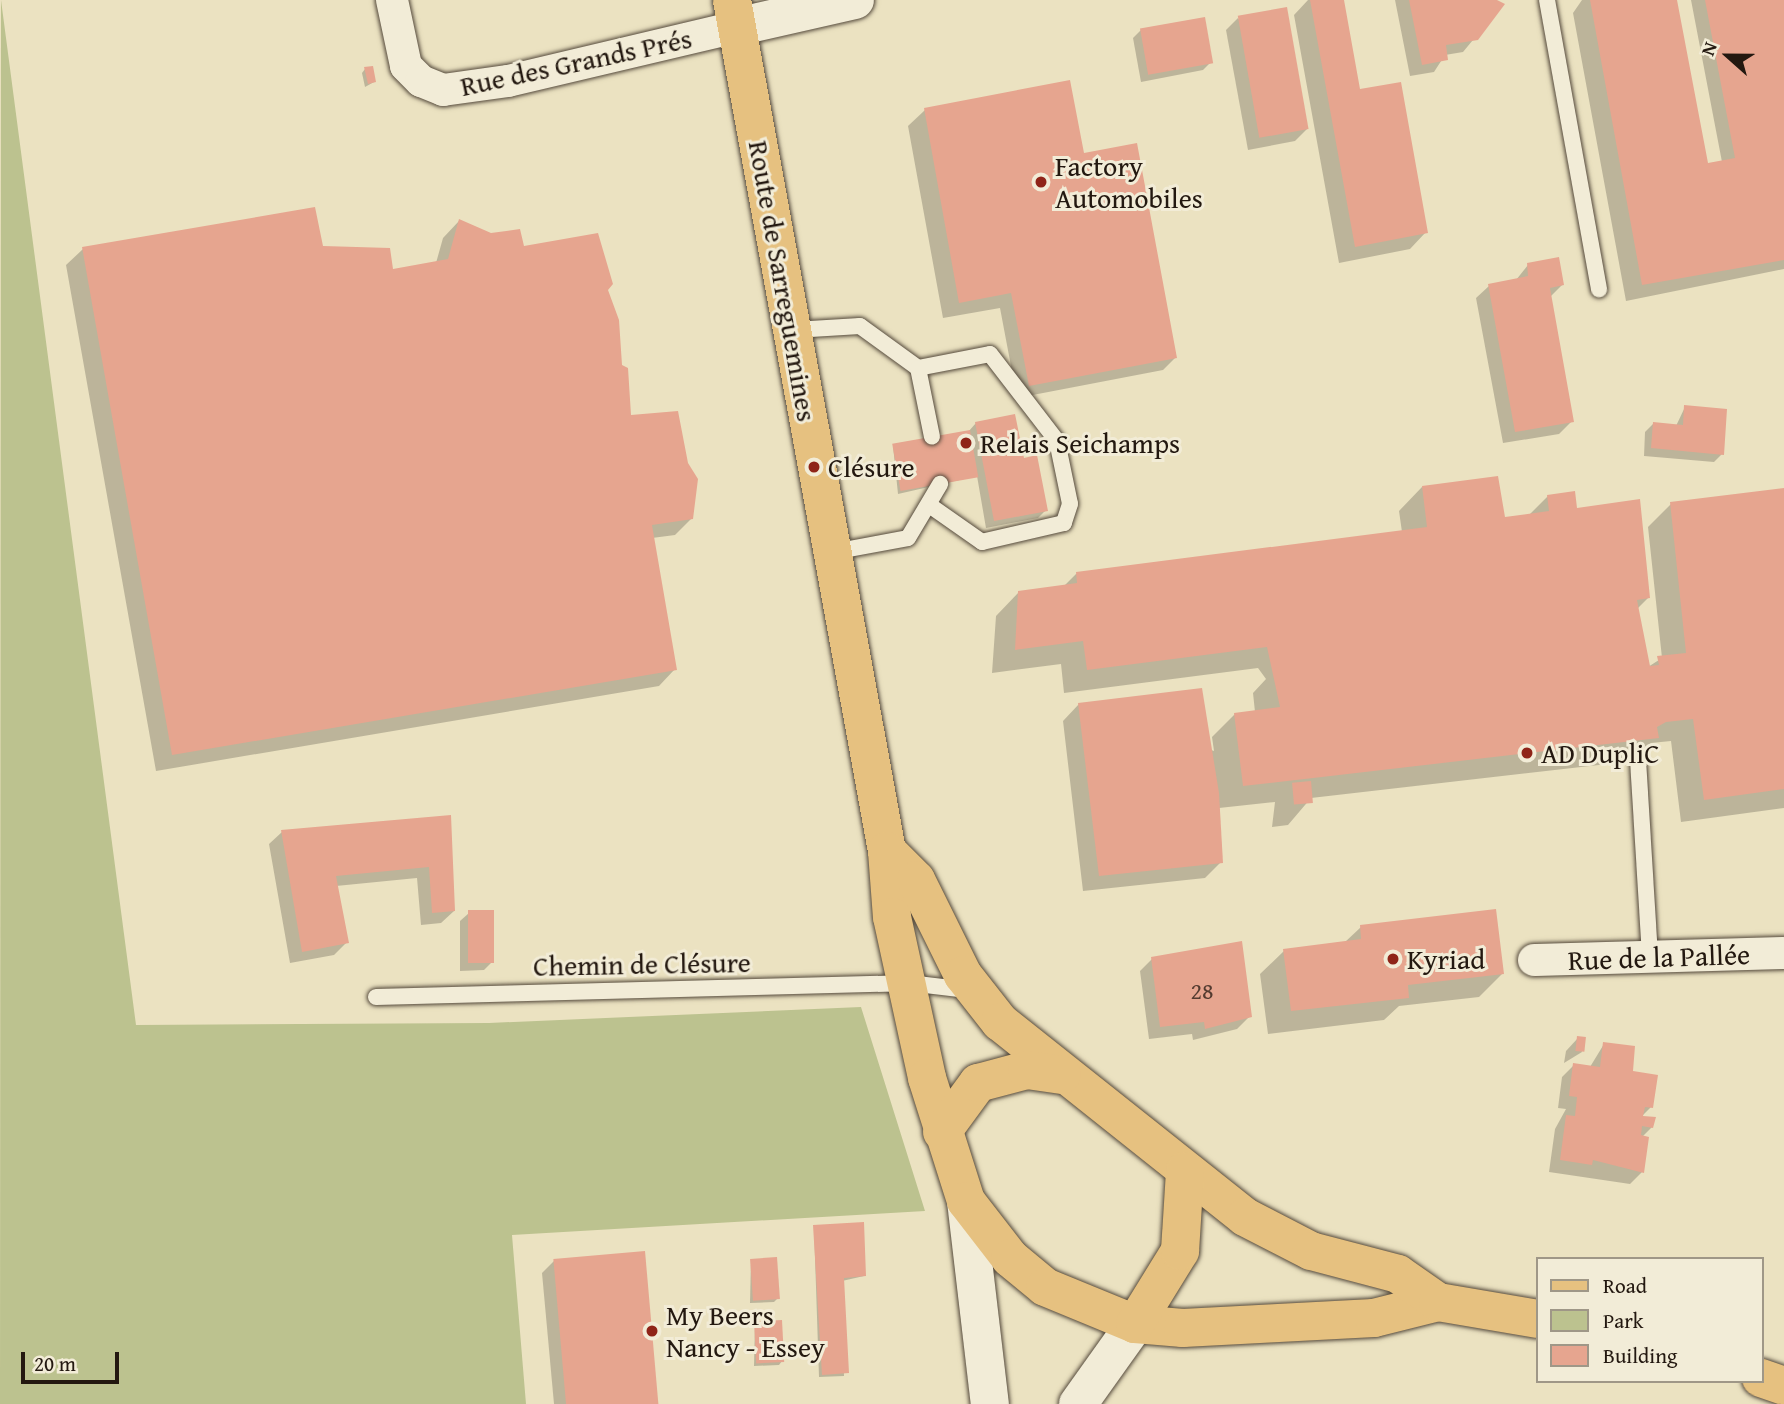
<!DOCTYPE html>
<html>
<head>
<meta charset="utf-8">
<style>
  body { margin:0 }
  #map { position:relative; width:1784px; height:1404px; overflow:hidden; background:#ebe2c1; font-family:"Gentium Book Plus",serif }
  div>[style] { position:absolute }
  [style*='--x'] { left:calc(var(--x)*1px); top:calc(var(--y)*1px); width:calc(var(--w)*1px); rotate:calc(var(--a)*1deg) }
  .green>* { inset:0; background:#bcc28f }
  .shadow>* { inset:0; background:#0003 }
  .building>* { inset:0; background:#e6a58f; transform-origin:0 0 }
  .roads { filter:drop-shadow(0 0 2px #554a3c) drop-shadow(0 0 2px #554a3c) }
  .service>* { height:16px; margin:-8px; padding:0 8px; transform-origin:8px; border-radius:8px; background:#f2ecd7 }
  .minor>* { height:32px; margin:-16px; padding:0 16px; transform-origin:16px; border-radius:16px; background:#f2ecd7 }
  .tertiary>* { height:38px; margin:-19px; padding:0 19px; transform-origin:19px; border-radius:19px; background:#f2ecd7 }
  .secondary>* { height:38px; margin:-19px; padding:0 19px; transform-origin:19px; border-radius:19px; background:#f2ecd7 }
  .primary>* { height:38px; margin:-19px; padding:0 19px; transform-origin:19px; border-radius:19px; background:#e6c180 }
  .dots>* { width:19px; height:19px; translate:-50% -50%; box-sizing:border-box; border:4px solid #f2ecd7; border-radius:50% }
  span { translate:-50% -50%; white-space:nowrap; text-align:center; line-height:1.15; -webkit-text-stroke:6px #f2ecd7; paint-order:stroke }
  .number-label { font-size:24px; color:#543b30 }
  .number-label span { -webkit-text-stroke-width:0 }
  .street-label { font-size:28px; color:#231810 }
  .poi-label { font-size:28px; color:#231810 }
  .left { translate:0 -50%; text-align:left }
  .legend { position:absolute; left:1536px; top:1257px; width:228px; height:126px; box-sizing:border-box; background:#f2ecd7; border:2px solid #9f9787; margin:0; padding:9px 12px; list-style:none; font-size:21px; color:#231810 }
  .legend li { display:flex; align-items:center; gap:14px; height:35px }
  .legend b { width:35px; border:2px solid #9f9787 }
  .north { position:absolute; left:1693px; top:21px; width:70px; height:70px; -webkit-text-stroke:5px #f2ecd7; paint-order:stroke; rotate:291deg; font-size:19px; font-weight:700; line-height:28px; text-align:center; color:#231810 }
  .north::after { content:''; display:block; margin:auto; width:24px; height:32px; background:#231810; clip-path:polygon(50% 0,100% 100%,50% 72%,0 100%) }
  .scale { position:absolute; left:21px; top:1352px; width:98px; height:32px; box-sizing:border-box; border:4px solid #231810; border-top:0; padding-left:9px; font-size:21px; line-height:24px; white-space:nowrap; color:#231810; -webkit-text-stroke:5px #f2ecd7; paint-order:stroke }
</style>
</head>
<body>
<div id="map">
  <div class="green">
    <div style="clip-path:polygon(1px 0,136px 1025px,489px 1023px,861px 1007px,925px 1211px,512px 1235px,526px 1404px,0 1404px)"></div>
  </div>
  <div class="shadow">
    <div style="clip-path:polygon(1308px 0,1342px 0,1359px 91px,1426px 232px,1410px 249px,1339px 263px,1294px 15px)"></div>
    <div style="clip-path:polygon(1395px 0,1494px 0,1502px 5px,1463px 52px,1445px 55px,1434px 72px,1410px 76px)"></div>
    <div style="clip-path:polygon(1582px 0,1675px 0,1707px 167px,1722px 162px,1691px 0,1784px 0,1784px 269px,1626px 301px,1573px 13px)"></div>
    <div style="clip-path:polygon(1238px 18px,1307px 129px,1295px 141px,1248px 150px,1226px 30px)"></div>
    <div style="clip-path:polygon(1141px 30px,1211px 62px,1203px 70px,1141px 82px,1133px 38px)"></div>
    <div style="clip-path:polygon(365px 69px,374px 82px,365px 87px,362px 73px)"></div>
    <div style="clip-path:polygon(925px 110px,1082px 155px,1175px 358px,1163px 370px,1017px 398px,1000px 308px,943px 318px,908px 126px)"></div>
    <div style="clip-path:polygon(459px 221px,523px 248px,692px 518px,675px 535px,652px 538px,675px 669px,659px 686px,156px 771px,66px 265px,83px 249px,321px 248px,392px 271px,436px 263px,443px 238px)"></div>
    <div style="clip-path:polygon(1528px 265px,1562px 285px,1550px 297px,1572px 421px,1559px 434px,1503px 443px,1476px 298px,1489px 286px,1516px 280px)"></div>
    <div style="clip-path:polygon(1685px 407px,1722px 454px,1714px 462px,1644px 456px,1645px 432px,1653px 424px,1676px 426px)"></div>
    <div style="clip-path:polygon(976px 423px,1022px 460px,1046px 510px,1038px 518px,986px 528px,977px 476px,898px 494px,893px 446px,968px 432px)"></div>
    <div style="clip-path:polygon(1422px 487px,1504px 519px,1529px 515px,1548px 496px,1576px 510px,1648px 598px,1637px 609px,1648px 667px,1662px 658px,1648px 527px,1671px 504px,1784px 490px,1784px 808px,1681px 822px,1671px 741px,1651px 743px,1634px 761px,1311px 798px,1288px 825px,1272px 827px,1275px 802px,1219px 808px,1221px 862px,1205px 878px,1083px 891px,1063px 721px,1079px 704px,1214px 751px,1212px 737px,1235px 714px,1255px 712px,1253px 693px,1266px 679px,1258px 668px,1064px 693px,1061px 664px,992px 673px,996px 616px,1019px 592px,1063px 587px,1076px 574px,1402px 532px,1399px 511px)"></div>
    <div style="clip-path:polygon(450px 817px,454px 911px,441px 923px,421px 925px,417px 878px,336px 886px,347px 942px,334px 955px,290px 963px,269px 844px,282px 832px)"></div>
    <div style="clip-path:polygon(469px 913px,492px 962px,484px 970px,460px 971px,460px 921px)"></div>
    <div style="clip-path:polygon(1361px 927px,1502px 974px,1479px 997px,1399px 1006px,1384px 1020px,1268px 1034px,1260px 974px,1284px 951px,1344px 943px)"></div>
    <div style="clip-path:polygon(1152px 959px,1250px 1016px,1237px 1029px,1193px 1040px,1192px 1034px,1149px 1039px,1140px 971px)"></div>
    <div style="clip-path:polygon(1578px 1038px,1582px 1052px,1564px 1063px,1566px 1051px)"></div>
    <div style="clip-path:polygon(1604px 1044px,1651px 1107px,1641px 1117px,1652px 1127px,1642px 1137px,1642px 1172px,1630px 1184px,1549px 1172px,1555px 1129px,1566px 1109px,1558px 1108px,1562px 1077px,1574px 1065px,1590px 1067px)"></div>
    <div style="clip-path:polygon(814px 1227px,864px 1276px,842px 1281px,844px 1376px,819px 1377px)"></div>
    <div style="clip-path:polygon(554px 1261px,657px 1404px,554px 1404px,542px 1273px)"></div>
    <div style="clip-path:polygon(751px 1261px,778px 1298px,774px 1302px,750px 1303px)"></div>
    <div style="clip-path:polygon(755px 1324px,782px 1361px,779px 1365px,754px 1366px)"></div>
  </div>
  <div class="building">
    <div style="clip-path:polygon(1310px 0,1344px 0,1360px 89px,1401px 82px,1428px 233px,1355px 247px)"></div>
    <div style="clip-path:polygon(1409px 0,1497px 0,1505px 4px,1478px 40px,1446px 45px,1448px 60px,1422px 65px)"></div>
    <div style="clip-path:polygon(1590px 0,1677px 0,1708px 163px,1735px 158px,1705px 0,1784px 0,1784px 260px,1642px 285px)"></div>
    <div style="left:1287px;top:7px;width:124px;height:50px;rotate:80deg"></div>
    <div style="left:1205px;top:17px;width:47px;height:66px;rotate:80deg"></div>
    <div style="clip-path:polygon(373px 66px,376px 82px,368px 84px,364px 67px)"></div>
    <div style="clip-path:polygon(1070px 80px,1084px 153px,1137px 143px,1177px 358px,1029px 386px,1011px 293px,959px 303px,924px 108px)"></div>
    <div style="clip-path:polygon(315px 207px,323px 246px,390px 248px,393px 269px,448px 259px,459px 219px,491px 233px,520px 229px,524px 246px,598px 233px,613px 284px,608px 290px,619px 320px,622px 365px,628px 368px,631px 415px,678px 411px,688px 463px,698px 479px,693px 519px,652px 525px,677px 670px,172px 755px,82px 247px)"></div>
    <div style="clip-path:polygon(1559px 257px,1564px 285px,1550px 288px,1574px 422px,1515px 432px,1488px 284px,1528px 276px,1527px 263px)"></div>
    <div style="clip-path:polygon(1684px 405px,1727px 409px,1724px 455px,1651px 448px,1653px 422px,1683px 425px)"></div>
    <div style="clip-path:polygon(1015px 414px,1024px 458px,1037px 455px,1048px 511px,994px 521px,975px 422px)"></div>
    <div style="left:970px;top:430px;width:48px;height:79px;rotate:80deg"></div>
    <div style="clip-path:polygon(1498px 476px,1505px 517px,1549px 511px,1547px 495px,1575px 491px,1577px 508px,1640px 499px,1650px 598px,1637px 600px,1650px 666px,1659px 665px,1657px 656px,1686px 653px,1670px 502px,1784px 488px,1784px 789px,1704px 800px,1693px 719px,1666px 722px,1657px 727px,1659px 738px,1243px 786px,1234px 713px,1280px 707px,1267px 647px,1087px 670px,1083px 641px,1015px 650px,1018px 591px,1077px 583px,1076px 572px,1427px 527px,1422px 486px)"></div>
    <div style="clip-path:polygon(1202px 688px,1219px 793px,1223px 863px,1099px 876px,1078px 703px)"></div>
    <div style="left:1311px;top:781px;width:22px;height:19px;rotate:85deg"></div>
    <div style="clip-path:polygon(451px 815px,455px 911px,432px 913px,429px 867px,336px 876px,349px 943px,302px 952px,281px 830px)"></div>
    <div style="clip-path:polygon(1496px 909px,1504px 974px,1408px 985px,1409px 998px,1291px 1011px,1283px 949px,1361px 939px,1360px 925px)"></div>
    <div style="left:494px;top:910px;width:53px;height:26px;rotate:90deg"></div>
    <div style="clip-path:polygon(1242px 941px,1252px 1017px,1205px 1029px,1204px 1022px,1160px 1027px,1151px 957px)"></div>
    <div style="left:1577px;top:1036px;width:9px;height:15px;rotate:6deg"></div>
    <div style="clip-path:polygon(1603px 1042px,1635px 1046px,1633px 1071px,1658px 1075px,1653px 1108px,1645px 1107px,1643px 1116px,1656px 1117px,1653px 1128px,1642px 1126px,1641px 1135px,1649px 1137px,1644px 1173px,1593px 1160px,1592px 1165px,1560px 1160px,1566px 1115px,1575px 1116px,1577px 1097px,1569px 1096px,1573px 1063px,1600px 1067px)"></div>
    <div style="clip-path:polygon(864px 1222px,866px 1276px,844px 1278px,849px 1373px,822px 1375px,813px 1225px)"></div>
    <div style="left:645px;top:1251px;width:154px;height:92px;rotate:85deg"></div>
    <div style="left:777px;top:1257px;width:42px;height:27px;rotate:86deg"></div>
    <div style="left:782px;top:1320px;width:42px;height:28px;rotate:87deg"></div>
  </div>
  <div class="roads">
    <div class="service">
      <div style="--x:1547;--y:0;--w:294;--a:79.8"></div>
      <div style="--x:794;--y:330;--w:66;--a:-3.5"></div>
      <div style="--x:860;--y:326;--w:72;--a:35.9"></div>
      <div style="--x:918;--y:368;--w:70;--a:78.5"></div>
      <div style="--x:918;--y:368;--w:73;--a:-11"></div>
      <div style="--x:990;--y:354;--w:110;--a:52.4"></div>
      <div style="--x:1057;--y:441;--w:64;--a:78.3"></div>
      <div style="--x:1070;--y:504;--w:20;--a:108"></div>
      <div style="--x:1064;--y:523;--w:84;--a:167"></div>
      <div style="--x:982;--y:542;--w:61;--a:-145"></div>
      <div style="--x:833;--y:552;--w:76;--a:-10.6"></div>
      <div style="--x:908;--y:538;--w:63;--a:-59.3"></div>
      <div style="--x:1638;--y:760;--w:197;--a:86.5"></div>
      <div style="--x:376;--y:997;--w:533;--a:-1.5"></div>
      <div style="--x:909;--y:983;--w:59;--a:6.8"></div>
    </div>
    <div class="minor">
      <div style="--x:392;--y:0;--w:67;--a:78"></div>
      <div style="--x:406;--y:66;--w:21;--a:45"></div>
      <div style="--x:421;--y:81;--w:24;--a:22"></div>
      <div style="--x:443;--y:90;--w:66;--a:-7.9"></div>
      <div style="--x:508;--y:81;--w:234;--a:-13.3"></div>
      <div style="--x:1534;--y:960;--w:250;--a:-1.6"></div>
    </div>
    <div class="tertiary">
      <div style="--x:736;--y:27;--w:122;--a:-12.8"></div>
    </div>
    <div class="secondary">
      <div style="--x:966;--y:1201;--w:204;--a:83.3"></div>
      <div style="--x:1078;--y:1404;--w:98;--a:-54.5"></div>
    </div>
    <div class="primary">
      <div style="--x:732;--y:0;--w:865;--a:79.68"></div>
      <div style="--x:887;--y:851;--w:66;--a:85.7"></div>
      <div style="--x:892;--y:917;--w:165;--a:77.7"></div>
      <div style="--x:927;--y:1078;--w:129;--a:72.4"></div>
      <div style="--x:966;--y:1201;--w:72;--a:52.3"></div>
      <div style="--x:1010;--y:1258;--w:45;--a:39.6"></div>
      <div style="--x:1045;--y:1287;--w:97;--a:22.3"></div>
      <div style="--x:1135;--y:1324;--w:48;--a:4.8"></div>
      <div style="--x:1183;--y:1328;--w:191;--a:-3"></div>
      <div style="--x:1374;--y:1318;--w:66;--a:-14"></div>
      <div style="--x:887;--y:851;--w:41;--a:45"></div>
      <div style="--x:916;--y:880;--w:106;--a:63.7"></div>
      <div style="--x:963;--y:975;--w:60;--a:51.8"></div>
      <div style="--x:1000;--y:1022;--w:313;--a:38.5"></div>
      <div style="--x:1245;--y:1217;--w:74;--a:27.3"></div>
      <div style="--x:1311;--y:1251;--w:90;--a:14.8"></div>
      <div style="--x:1398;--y:1274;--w:49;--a:35"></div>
      <div style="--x:1438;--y:1302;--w:100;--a:9.7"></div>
      <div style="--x:942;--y:1132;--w:61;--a:-53.7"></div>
      <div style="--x:978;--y:1083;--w:51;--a:-14.9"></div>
      <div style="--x:1027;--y:1070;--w:35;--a:8"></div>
      <div style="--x:1135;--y:1324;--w:86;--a:-58.3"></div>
      <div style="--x:1180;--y:1251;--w:80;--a:-86.4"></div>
      <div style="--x:1761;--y:1378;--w:24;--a:19"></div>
    </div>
  </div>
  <div class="dots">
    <div style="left:1041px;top:182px;background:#8f2418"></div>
    <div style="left:966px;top:443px;background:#8f2418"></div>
    <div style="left:814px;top:467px;background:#8f2418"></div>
    <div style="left:1527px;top:753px;background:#8f2418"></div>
    <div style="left:1393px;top:959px;background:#8f2418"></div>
    <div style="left:652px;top:1331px;background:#8f2418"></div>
  </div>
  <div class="number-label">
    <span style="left:1202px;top:991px">28</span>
  </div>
  <div class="street-label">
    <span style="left:576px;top:62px;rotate:-12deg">Rue des Grands Prés</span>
    <span style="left:783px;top:281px;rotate:80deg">Route de Sarreguemines</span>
    <span style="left:1659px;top:957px;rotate:-2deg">Rue de la Pallée</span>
    <span style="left:642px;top:964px;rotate:-1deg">Chemin de Clésure</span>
  </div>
  <div class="poi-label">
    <span class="left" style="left:1055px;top:182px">Factory<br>Automobiles</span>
    <span class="left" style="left:980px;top:443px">Relais Seichamps</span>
    <span class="left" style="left:828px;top:467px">Clésure</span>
    <span class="left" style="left:1541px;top:753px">AD DupliC</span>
    <span class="left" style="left:1407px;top:959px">Kyriad</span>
    <span class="left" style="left:666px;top:1331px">My Beers<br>Nancy - Essey</span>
  </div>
  <ul class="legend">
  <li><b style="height:9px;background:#e6c180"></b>Road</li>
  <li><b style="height:19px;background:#bcc28f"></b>Park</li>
  <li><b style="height:19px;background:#e6a58f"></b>Building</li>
  </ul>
  <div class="north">N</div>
  <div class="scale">20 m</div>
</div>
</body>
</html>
